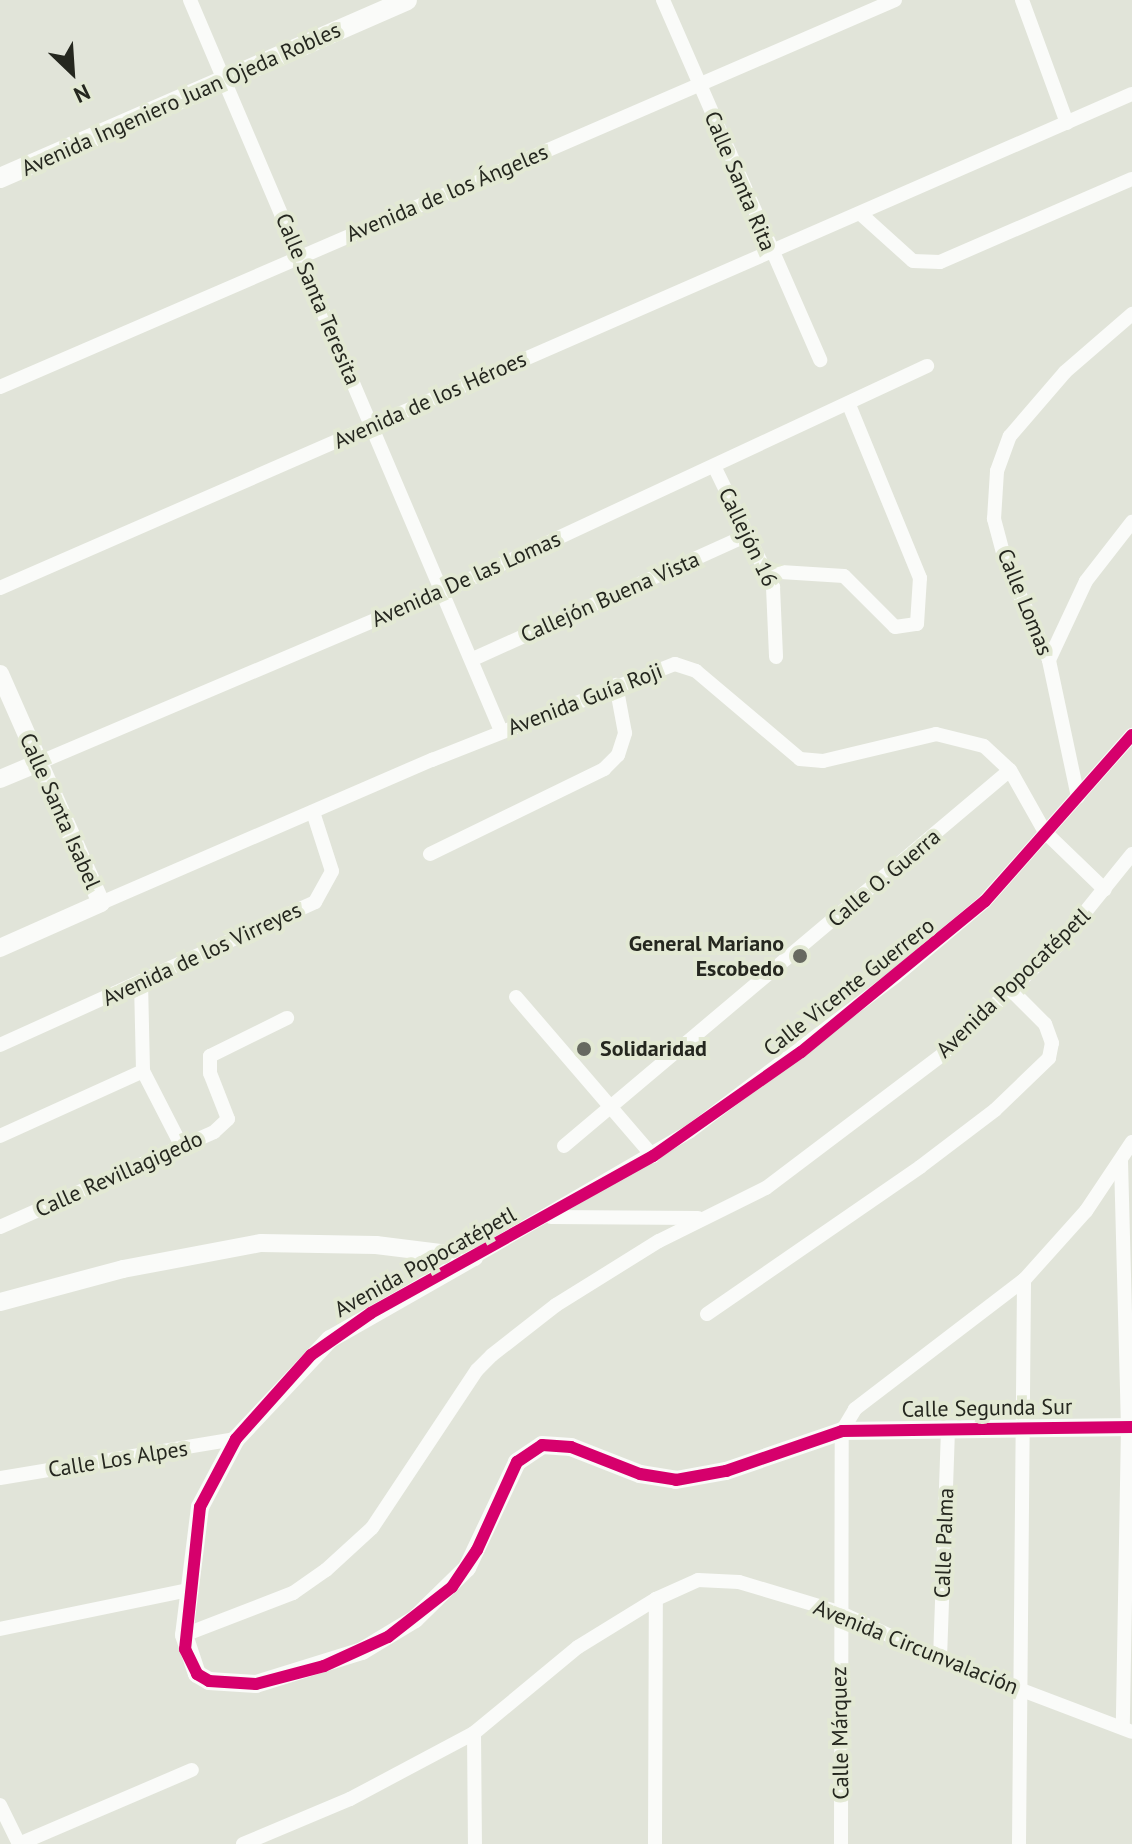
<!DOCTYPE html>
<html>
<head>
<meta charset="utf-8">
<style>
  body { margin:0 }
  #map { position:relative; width:1132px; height:1844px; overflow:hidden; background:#e1e4d9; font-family:"PT Sans",sans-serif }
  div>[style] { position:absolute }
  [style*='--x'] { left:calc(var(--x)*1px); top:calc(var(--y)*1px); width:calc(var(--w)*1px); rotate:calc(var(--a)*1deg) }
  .minor>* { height:14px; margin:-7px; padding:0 7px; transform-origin:7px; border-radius:7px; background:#fafbf9 }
  .tertiary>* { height:18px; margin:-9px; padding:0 9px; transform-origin:9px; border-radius:9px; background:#fafbf9 }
  .secondary>* { height:20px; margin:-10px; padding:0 10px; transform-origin:10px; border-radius:10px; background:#fafbf9 }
  .cycleway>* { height:12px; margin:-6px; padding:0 6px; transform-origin:6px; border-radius:6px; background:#d6006c }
  .dots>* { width:22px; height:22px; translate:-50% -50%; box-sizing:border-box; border:4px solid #e3e9d4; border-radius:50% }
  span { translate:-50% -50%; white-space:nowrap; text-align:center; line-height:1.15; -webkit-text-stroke:8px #e3e9d4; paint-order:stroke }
  .street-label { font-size:22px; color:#25271f }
  .poi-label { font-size:22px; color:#25271f; font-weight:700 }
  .right { translate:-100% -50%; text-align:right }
  .left { translate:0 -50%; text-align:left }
  .north { position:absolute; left:32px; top:32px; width:80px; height:80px; -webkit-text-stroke:6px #e3e9d4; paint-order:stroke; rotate:155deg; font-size:22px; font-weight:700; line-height:32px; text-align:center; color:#25271f }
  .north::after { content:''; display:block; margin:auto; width:28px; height:36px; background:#25271f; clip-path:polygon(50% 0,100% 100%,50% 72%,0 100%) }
</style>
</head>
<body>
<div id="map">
  <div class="minor">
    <div style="--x:190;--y:0;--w:794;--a:66.95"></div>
    <div style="--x:663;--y:0;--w:393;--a:66.4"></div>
    <div style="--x:1022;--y:0;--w:131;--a:69.9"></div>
    <div style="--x:863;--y:216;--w:67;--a:42"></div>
    <div style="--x:913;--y:261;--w:27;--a:2"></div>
    <div style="--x:940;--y:262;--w:209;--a:-23.4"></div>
    <div style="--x:0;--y:387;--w:975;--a:-23.38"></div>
    <div style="--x:714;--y:466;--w:135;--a:64"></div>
    <div style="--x:773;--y:587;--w:70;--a:87.5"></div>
    <div style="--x:765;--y:571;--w:79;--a:3.6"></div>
    <div style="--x:844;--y:576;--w:72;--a:45"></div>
    <div style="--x:895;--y:627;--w:22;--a:-8"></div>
    <div style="--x:917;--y:624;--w:46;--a:-86.3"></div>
    <div style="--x:920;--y:578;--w:187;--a:-112.3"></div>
    <div style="--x:0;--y:588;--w:1235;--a:-23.58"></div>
    <div style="--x:473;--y:659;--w:302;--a:-24.3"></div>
    <div style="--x:1049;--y:660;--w:87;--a:-64.9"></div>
    <div style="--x:1086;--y:581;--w:75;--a:-52.1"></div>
    <div style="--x:38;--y:763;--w:441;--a:-23"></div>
    <div style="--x:444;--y:591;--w:533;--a:-24.98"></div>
    <div style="--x:1078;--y:797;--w:140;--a:-102"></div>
    <div style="--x:1049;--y:660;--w:105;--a:-114.1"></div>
    <div style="--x:1006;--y:564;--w:47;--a:-104.9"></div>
    <div style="--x:994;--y:519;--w:48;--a:-86.4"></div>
    <div style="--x:997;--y:471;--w:37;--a:-70"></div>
    <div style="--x:1010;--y:436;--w:84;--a:-49.3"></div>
    <div style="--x:1065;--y:372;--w:89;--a:-40.9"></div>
    <div style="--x:430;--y:854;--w:194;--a:-26"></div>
    <div style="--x:604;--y:769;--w:20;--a:-45"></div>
    <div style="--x:618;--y:755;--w:23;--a:-72"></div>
    <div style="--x:625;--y:733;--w:49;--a:-100.6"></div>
    <div style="--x:101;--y:903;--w:361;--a:-23.4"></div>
    <div style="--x:432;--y:760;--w:261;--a:-21.6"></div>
    <div style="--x:675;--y:664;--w:22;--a:18"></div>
    <div style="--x:696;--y:671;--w:136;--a:40.2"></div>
    <div style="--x:800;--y:759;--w:23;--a:5"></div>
    <div style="--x:823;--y:761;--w:116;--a:-13.4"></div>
    <div style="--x:936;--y:734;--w:49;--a:14"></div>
    <div style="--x:984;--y:746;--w:35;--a:43"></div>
    <div style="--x:1010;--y:770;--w:71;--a:60.6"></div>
    <div style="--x:1045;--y:832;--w:83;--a:44"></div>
    <div style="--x:141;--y:982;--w:89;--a:88.7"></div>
    <div style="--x:143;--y:1071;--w:85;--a:62.8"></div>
    <div style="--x:516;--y:997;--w:210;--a:49.3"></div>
    <div style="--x:0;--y:1045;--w:346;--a:-24.4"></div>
    <div style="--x:315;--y:902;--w:35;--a:-61"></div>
    <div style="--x:332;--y:871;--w:62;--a:-107.9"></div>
    <div style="--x:0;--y:1136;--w:157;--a:-24.4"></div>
    <div style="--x:564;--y:1146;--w:583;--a:-40.13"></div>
    <div style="--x:1121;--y:1161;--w:266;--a:88.5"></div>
    <div style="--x:1128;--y:1427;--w:301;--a:91"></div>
    <div style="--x:551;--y:1217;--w:147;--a:0.4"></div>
    <div style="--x:0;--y:1227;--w:234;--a:-23.9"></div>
    <div style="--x:214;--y:1132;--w:19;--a:-43"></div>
    <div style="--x:228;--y:1119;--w:49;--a:-111.4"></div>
    <div style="--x:210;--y:1073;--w:17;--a:-90"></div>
    <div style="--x:210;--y:1056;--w:86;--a:-26.3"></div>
    <div style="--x:474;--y:1257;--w:249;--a:-30.2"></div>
    <div style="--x:689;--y:1132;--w:259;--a:-37"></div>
    <div style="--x:896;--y:976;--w:116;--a:-40.1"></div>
    <div style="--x:985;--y:901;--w:222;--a:-48.5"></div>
    <div style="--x:707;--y:1314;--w:259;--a:-34.6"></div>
    <div style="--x:920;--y:1167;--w:94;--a:-37.2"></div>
    <div style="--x:995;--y:1110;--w:75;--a:-43.9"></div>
    <div style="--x:1049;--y:1058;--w:15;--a:-79"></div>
    <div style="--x:1052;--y:1043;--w:20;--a:-110"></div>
    <div style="--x:1045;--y:1024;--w:48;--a:-135"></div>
    <div style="--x:0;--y:1478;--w:239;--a:-9.4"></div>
    <div style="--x:0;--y:1629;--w:193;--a:-11.7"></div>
    <div style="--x:184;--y:1635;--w:117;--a:-21.1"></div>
    <div style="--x:293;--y:1593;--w:40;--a:-34.9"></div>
    <div style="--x:326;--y:1570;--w:62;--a:-42.4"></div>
    <div style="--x:372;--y:1528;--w:190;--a:-56.4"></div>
    <div style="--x:477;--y:1370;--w:21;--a:-45"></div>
    <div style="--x:492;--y:1355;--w:81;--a:-38"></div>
    <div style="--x:556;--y:1305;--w:121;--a:-31.9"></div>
    <div style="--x:659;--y:1241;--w:119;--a:-26.4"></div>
    <div style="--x:766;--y:1188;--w:222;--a:-37.1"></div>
    <div style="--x:943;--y:1054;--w:163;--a:-43.5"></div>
    <div style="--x:1061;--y:942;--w:113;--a:-51.1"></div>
    <div style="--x:940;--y:1659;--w:231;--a:-88"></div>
    <div style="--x:474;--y:1733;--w:111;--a:89.5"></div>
    <div style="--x:0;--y:1805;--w:43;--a:64"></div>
    <div style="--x:19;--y:1844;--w:188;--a:-23.2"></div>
    <div style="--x:243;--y:1844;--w:116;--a:-22.8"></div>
    <div style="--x:350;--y:1799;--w:140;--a:-28"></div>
    <div style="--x:474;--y:1733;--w:135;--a:-39.6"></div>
    <div style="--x:578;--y:1647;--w:92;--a:-31.6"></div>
    <div style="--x:656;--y:1599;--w:46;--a:-24.3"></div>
    <div style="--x:698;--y:1580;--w:41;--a:2.8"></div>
    <div style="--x:739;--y:1582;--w:104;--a:16.7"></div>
    <div style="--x:839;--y:1612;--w:111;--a:25"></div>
    <div style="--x:940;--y:1659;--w:205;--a:20.8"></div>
    <div style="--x:655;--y:1844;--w:245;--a:-89.8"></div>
    <div style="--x:841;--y:1844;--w:413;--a:-89.9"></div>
    <div style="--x:842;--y:1431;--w:26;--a:-59"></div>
    <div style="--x:855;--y:1409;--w:213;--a:-37.4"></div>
    <div style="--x:1024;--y:1280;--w:93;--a:-48.1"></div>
    <div style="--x:1086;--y:1211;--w:83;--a:-56.3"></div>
    <div style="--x:1019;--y:1844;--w:564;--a:-89.49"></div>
  </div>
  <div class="tertiary">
    <div style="--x:0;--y:674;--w:250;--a:66.2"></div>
    <div style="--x:101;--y:903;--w:111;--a:156"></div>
    <div style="--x:0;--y:779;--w:41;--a:-22.8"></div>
    <div style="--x:474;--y:1257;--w:166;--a:150.3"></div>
    <div style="--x:330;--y:1339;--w:137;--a:133.2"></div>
    <div style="--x:236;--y:1439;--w:77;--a:117.9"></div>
    <div style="--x:200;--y:1507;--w:129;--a:97.1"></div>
    <div style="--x:184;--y:1635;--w:41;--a:71.6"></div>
    <div style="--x:197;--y:1674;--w:14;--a:30"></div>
    <div style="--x:209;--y:1681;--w:47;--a:3.7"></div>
    <div style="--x:256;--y:1684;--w:111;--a:-17.3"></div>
    <div style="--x:362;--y:1651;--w:62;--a:-31.1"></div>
    <div style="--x:415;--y:1619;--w:73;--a:-44.4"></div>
    <div style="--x:467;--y:1568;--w:117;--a:-64.7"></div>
    <div style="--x:517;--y:1462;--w:30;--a:-34"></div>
    <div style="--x:542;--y:1445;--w:29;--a:4"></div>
    <div style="--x:571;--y:1447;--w:74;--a:21.4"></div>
    <div style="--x:640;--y:1474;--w:36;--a:9"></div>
    <div style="--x:676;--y:1480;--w:51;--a:-10.2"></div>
    <div style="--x:726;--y:1471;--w:123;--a:-19"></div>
    <div style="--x:842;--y:1431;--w:290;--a:-0.8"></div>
    <div style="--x:0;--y:1302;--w:127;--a:-15"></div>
    <div style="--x:123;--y:1269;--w:140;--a:-10.7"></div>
    <div style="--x:261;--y:1243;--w:115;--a:1"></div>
    <div style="--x:376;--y:1245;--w:99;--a:7"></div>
  </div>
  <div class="secondary">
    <div style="--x:0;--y:178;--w:444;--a:-23.6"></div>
  </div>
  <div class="cycleway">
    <div style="--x:1132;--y:735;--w:222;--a:131.5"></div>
    <div style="--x:985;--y:901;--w:238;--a:140.6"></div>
    <div style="--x:801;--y:1052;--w:181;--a:144.9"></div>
    <div style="--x:653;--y:1156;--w:323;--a:150.9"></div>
    <div style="--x:371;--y:1313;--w:73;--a:145"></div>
    <div style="--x:311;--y:1355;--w:113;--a:131.8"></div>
    <div style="--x:236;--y:1439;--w:77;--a:117.9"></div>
    <div style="--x:200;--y:1507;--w:143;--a:96"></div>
    <div style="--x:185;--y:1649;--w:28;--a:64"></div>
    <div style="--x:197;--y:1674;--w:14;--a:30"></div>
    <div style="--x:209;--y:1681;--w:47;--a:3.7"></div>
    <div style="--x:256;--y:1684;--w:70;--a:-14.8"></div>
    <div style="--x:324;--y:1666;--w:70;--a:-24.4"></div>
    <div style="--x:388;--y:1637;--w:81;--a:-38"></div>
    <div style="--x:452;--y:1587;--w:45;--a:-56"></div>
    <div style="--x:477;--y:1550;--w:97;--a:-65.6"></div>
    <div style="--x:517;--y:1462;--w:30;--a:-34"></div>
    <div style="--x:542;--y:1445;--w:29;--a:4"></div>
    <div style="--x:571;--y:1447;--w:74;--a:21.4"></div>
    <div style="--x:640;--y:1474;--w:36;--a:9"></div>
    <div style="--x:676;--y:1480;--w:51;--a:-10.2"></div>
    <div style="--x:726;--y:1471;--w:123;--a:-19"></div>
    <div style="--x:842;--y:1431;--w:290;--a:-0.8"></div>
  </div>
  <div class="dots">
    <div style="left:800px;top:956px;background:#676960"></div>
    <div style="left:584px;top:1049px;background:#676960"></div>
  </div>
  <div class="street-label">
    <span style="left:181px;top:99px;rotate:-24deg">Avenida Ingeniero Juan Ojeda Robles</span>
    <span style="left:740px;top:181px;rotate:67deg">Calle Santa Rita</span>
    <span style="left:447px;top:193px;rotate:-23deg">Avenida de los Ángeles</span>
    <span style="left:318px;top:299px;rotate:67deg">Calle Santa Teresita</span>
    <span style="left:430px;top:400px;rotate:-24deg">Avenida de los Héroes</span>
    <span style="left:748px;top:537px;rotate:64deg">Callejón 16</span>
    <span style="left:466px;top:579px;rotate:-24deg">Avenida De las Lomas</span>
    <span style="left:610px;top:597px;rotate:-24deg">Callejón Buena Vista</span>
    <span style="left:1025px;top:602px;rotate:68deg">Calle Lomas</span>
    <span style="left:585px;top:699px;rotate:-21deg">Avenida Guía Roji</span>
    <span style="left:60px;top:811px;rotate:66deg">Calle Santa Isabel</span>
    <span style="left:884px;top:878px;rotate:-40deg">Calle O. Guerra</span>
    <span style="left:202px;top:954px;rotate:-25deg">Avenida de los Virreyes</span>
    <span style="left:1013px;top:983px;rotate:-44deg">Avenida Popocatépetl</span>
    <span style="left:849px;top:987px;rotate:-38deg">Calle Vicente Guerrero</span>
    <span style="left:119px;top:1174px;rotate:-24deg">Calle Revillagigedo</span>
    <span style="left:425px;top:1262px;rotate:-29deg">Avenida Popocatépetl</span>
    <span style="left:987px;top:1408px;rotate:-1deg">Calle Segunda Sur</span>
    <span style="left:118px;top:1459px;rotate:-9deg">Calle Los Alpes</span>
    <span style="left:944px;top:1543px;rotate:-88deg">Calle Palma</span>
    <span style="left:916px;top:1647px;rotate:22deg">Avenida Circunvalación</span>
    <span style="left:840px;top:1733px;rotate:-91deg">Calle Márquez</span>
  </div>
  <div class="poi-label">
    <span class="right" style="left:784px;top:956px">General Mariano<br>Escobedo</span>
    <span class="left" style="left:600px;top:1049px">Solidaridad</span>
  </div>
  <div class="north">N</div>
</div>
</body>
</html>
